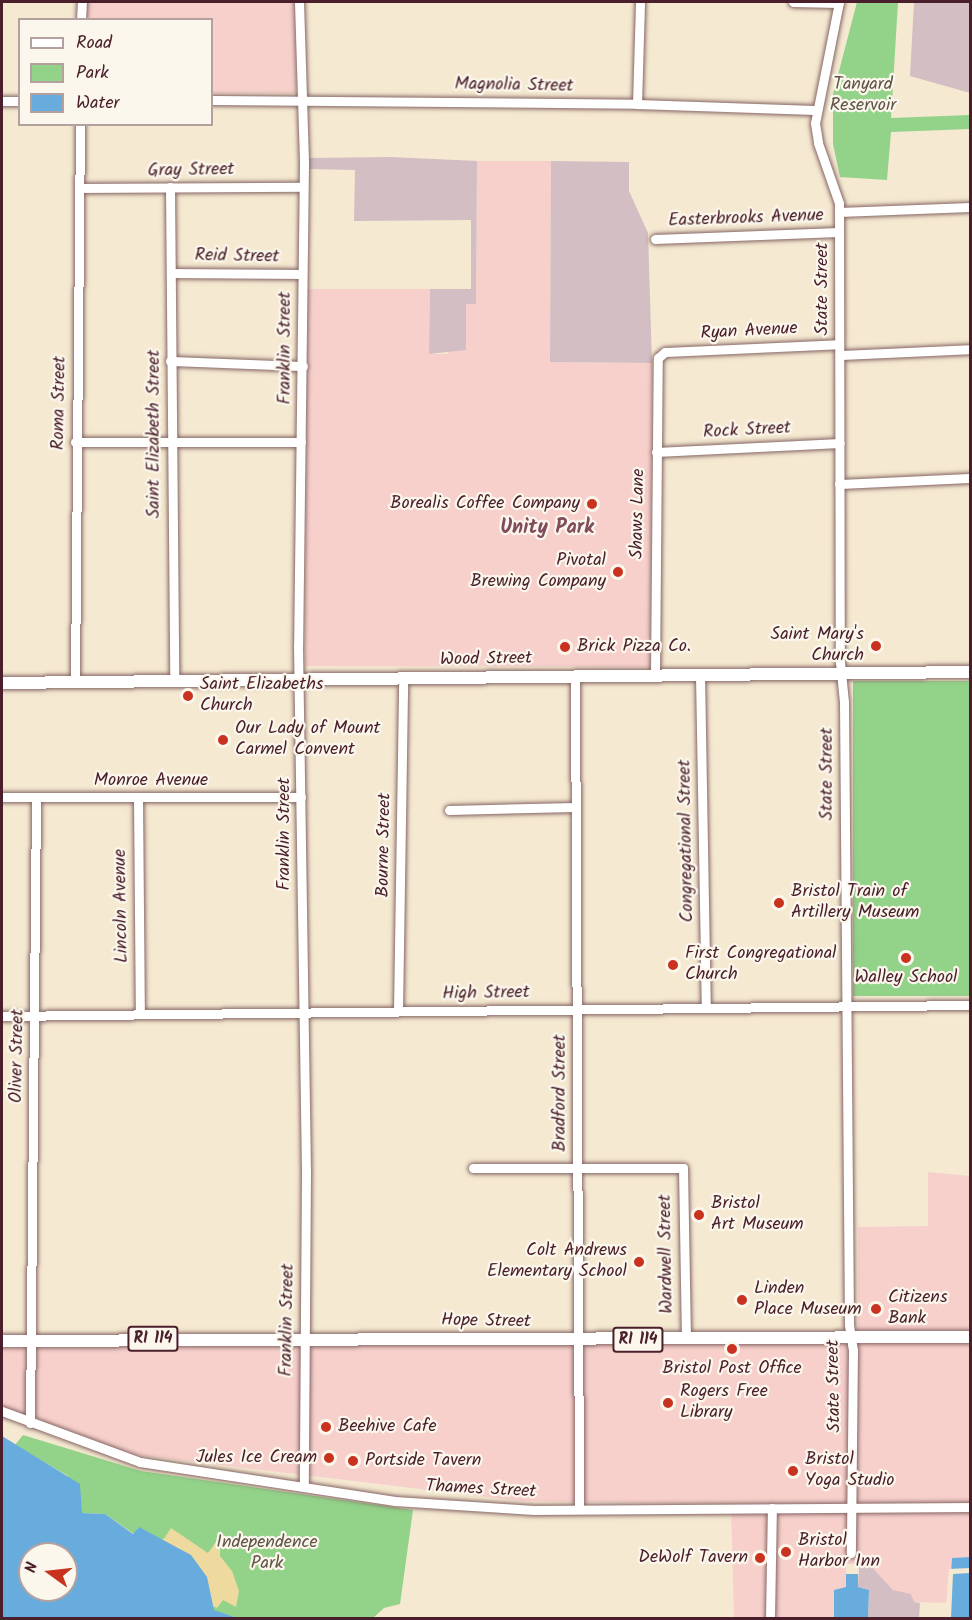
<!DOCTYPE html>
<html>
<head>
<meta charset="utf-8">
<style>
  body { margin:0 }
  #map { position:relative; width:972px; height:1620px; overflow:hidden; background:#f5e9d1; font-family:Kalam,sans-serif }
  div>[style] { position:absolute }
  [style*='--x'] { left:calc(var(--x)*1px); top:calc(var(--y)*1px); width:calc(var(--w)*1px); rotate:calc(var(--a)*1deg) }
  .built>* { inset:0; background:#f7d0cc }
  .industrial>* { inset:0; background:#d2bec3 }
  .green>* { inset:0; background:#92d289; transform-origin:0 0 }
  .sand>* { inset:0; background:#eeda9e }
  .water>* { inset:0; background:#68acdd }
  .pier>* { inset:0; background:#f5e9d1 }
  .roads { filter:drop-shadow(0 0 2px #866665) drop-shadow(0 0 2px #866665) }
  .minor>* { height:9px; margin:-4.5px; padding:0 4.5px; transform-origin:4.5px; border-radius:4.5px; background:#fff }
  .major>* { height:12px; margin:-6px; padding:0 6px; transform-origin:6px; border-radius:6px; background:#fff }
  .dots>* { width:16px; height:16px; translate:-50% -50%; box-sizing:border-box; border:3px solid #fbf7ec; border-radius:50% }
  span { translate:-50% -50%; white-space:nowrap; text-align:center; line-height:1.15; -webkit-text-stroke:4.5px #fbf7ec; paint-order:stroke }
  .shield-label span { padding:2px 4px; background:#fbf7ec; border:2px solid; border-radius:4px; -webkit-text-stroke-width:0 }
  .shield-label { font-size:16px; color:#4a1f2b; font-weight:700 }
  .street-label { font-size:18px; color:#4a1f2b }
  .park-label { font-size:18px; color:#605547 }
  .poi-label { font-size:18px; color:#4a1f2b }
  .right { translate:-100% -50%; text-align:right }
  .left { translate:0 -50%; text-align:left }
  .neighbourhood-label { font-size:20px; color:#814c5c; font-weight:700 }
  .frame { position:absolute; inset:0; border:3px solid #4a1f2b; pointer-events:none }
  .legend { position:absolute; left:18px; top:18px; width:195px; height:108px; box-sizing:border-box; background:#fbf7ec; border:2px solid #b4a19f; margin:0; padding:8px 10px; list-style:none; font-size:18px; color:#4a1f2b }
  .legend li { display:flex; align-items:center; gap:12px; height:30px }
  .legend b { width:30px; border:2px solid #b4a19f }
  .north { position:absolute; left:18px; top:1542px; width:60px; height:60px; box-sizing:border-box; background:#fbf7ec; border:2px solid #b4a19f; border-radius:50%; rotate:285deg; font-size:16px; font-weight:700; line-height:24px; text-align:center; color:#4a1f2b }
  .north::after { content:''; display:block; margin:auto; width:21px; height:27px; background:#c8321e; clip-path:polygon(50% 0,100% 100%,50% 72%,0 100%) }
</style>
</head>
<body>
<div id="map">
  <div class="built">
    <div style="clip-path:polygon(81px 2px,295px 2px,296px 93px,212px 93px,212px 20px,82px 19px)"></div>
    <div style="clip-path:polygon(477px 161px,551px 161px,550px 362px,652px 363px,650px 667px,305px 666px,308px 289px,430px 289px,429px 354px,448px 354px,466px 304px,476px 303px)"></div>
    <div style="clip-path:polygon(928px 1172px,970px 1176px,970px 1557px,952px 1558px,949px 1603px,914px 1602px,911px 1595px,893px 1590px,869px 1564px,846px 1564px,846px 1587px,834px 1618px,734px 1618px,731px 1504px,520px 1501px,103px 1451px,2px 1412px,2px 1348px,858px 1340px,858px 1227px,928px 1226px)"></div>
  </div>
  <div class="industrial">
    <div style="clip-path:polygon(914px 2px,970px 2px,970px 93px,910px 76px)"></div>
    <div style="clip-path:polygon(391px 157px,477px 161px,476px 304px,466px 304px,466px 350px,429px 354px,430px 289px,471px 289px,471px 220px,354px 221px,355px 170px,308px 169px,308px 158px)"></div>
    <div style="clip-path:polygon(551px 161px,629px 162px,629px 191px,648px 233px,652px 363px,550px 362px)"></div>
    <div style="clip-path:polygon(859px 1564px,869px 1564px,893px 1590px,911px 1594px,914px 1602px,920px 1603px,919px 1618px,868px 1618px,869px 1590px,858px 1587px)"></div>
  </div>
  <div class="green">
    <div style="clip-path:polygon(857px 2px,898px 2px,891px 118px,970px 115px,970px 129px,891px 132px,887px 180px,840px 177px,833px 144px,833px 94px)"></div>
    <div style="left:970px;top:681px;width:315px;height:117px;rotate:90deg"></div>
    <div style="clip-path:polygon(23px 1435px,141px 1471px,413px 1510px,400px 1604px,384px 1608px,373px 1618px,238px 1618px,213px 1610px,164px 1538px,161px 1542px,138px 1528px,134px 1534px,105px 1514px,81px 1513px,68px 1476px,15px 1445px)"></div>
  </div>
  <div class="sand">
    <div style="clip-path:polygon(171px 1528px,208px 1553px,216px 1542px,220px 1547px,220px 1556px,232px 1571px,239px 1591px,236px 1607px,223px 1600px,217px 1608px,177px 1592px,147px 1565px)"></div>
  </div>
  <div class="water">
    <div style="clip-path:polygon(evenodd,2px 1436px,80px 1484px,82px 1513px,105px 1514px,133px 1534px,139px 1527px,191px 1555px,207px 1577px,214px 1610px,238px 1618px,2px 1618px,2px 1436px,30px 1554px,66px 1554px,66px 1590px,30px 1590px,30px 1554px)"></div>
    <div style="clip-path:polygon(970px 1557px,970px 1618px,948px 1618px,952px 1558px)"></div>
    <div style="clip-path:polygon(846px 1574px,858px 1574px,858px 1587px,869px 1590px,868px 1618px,834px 1618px,834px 1590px,846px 1587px)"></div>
  </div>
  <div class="pier">
    <div style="clip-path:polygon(970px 1568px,970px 1573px,953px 1574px,951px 1618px,945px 1618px,949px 1569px)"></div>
  </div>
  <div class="roads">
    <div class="minor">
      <div style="--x:299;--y:2;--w:161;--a:88.2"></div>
      <div style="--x:304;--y:163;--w:483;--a:90.7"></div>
      <div style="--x:298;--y:646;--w:524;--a:89.13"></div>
      <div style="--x:306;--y:1170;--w:317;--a:90.4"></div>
      <div style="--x:793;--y:2;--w:46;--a:1.2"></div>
      <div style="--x:839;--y:2;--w:123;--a:101.2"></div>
      <div style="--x:815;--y:123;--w:20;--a:81"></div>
      <div style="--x:818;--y:143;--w:64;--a:70.7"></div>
      <div style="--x:839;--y:203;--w:459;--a:89.9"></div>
      <div style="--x:840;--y:662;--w:40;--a:84.3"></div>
      <div style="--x:844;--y:702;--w:623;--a:89.54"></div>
      <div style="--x:849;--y:1325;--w:25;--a:81"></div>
      <div style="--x:853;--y:1350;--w:203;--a:90.6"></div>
      <div style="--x:81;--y:20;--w:18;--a:-87"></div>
      <div style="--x:212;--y:100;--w:425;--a:0.5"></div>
      <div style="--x:637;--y:104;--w:178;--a:1.9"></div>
      <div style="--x:2;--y:101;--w:18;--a:0"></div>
      <div style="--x:637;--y:104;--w:102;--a:-88.3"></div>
      <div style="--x:170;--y:187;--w:494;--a:89.5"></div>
      <div style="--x:80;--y:188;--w:223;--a:-0.3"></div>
      <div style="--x:839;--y:212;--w:131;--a:-2.2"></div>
      <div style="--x:655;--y:239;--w:184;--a:-2.2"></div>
      <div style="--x:171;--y:273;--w:131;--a:0.4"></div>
      <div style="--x:840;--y:355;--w:130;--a:-2.6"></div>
      <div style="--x:170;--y:361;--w:133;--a:2.2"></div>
      <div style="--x:75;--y:442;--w:226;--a:0"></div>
      <div style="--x:656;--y:452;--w:184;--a:-2.8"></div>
      <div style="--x:839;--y:484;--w:131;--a:-2.6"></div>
      <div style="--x:700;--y:674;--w:334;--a:89"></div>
      <div style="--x:655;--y:675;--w:317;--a:-89.5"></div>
      <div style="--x:658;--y:358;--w:9;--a:-41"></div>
      <div style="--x:665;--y:352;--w:174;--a:-2.6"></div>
      <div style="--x:575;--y:677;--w:832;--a:89.72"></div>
      <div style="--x:75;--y:682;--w:558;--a:-89.49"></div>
      <div style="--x:2;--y:797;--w:299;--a:0"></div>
      <div style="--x:138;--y:797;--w:217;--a:89.5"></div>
      <div style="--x:449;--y:810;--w:126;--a:-1.4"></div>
      <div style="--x:398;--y:1011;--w:331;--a:-89.1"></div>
      <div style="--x:2;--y:1016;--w:968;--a:-0.65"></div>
      <div style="--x:473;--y:1168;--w:210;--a:0"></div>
      <div style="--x:683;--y:1168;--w:171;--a:89"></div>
      <div style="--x:2;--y:1411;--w:147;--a:20.3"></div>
      <div style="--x:140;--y:1462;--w:258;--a:8.7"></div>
      <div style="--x:395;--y:1501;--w:139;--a:3.7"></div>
      <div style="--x:534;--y:1510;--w:436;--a:-0.4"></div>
      <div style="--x:30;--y:1423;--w:625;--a:-89.45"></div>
      <div style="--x:770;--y:1618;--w:110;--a:-89"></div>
    </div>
    <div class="major">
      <div style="--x:2;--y:683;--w:968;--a:-0.65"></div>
      <div style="--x:2;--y:1341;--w:968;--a:-0.24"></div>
    </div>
  </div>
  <div class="dots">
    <div style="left:592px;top:504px;background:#c8321e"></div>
    <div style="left:618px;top:572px;background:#c8321e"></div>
    <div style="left:876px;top:646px;background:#c8321e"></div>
    <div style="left:565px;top:647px;background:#c8321e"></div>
    <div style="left:188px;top:696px;background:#c8321e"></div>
    <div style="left:223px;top:740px;background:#c8321e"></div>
    <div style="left:779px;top:903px;background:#c8321e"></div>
    <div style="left:906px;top:958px;background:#c8321e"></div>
    <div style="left:673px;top:965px;background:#c8321e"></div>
    <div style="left:699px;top:1215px;background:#c8321e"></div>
    <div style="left:639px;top:1262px;background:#c8321e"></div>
    <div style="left:742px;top:1300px;background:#c8321e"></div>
    <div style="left:876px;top:1309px;background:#c8321e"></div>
    <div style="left:732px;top:1349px;background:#c8321e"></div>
    <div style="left:668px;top:1403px;background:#c8321e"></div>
    <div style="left:326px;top:1427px;background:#c8321e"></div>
    <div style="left:329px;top:1458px;background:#c8321e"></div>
    <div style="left:353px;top:1461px;background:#c8321e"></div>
    <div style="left:793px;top:1471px;background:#c8321e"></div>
    <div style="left:786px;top:1552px;background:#c8321e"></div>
    <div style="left:760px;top:1558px;background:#c8321e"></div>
  </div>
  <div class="shield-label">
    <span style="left:153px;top:1339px">RI 114</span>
    <span style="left:638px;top:1340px">RI 114</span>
  </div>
  <div class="street-label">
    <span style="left:514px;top:86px;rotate:1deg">Magnolia Street</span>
    <span style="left:191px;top:171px;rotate:-1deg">Gray Street</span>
    <span style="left:746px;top:219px;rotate:-2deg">Easterbrooks Avenue</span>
    <span style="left:237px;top:257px;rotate:1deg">Reid Street</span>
    <span style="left:823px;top:289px;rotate:-90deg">State Street</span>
    <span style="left:749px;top:332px;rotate:-3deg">Ryan Avenue</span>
    <span style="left:286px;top:348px;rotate:-90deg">Franklin Street</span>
    <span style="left:60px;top:403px;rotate:-89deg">Roma Street</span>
    <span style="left:747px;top:431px;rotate:-3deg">Rock Street</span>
    <span style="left:155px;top:434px;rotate:-90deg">Saint Elizabeth Street</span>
    <span style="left:639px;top:514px;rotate:-89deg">Shaws Lane</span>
    <span style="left:486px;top:660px;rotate:-1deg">Wood Street</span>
    <span style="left:828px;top:774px;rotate:-90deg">State Street</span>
    <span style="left:151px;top:781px">Monroe Avenue</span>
    <span style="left:285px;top:834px;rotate:-90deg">Franklin Street</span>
    <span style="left:687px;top:841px;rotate:-91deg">Congregational Street</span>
    <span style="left:385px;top:845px;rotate:-89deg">Bourne Street</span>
    <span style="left:122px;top:906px;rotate:-91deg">Lincoln Avenue</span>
    <span style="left:486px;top:994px;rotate:-1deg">High Street</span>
    <span style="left:18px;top:1056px;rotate:-89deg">Oliver Street</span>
    <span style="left:561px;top:1093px;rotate:-90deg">Bradford Street</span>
    <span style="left:667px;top:1254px;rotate:-91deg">Wardwell Street</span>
    <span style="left:288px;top:1320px;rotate:-89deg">Franklin Street</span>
    <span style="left:486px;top:1322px;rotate:1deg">Hope Street</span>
    <span style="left:835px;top:1386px;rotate:-91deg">State Street</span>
    <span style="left:481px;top:1490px;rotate:3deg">Thames Street</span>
  </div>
  <div class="park-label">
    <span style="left:863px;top:96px">Tanyard<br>Reservoir</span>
    <span style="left:267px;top:1554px">Independence<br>Park</span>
  </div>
  <div class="poi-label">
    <span class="right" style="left:580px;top:504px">Borealis Coffee Company</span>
    <span class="right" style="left:606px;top:572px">Pivotal<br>Brewing Company</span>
    <span class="right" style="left:864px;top:646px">Saint Mary's<br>Church</span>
    <span class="left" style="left:577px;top:647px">Brick Pizza Co.</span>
    <span class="left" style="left:200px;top:696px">Saint Elizabeths<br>Church</span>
    <span class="left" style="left:235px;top:740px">Our Lady of Mount<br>Carmel Convent</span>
    <span class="left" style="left:791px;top:903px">Bristol Train of<br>Artillery Museum</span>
    <span class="left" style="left:685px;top:965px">First Congregational<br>Church</span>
    <span style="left:906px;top:978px">Walley School</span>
    <span class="left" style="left:711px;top:1215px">Bristol<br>Art Museum</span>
    <span class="right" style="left:627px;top:1262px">Colt Andrews<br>Elementary School</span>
    <span class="left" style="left:754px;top:1300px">Linden<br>Place Museum</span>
    <span class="left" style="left:888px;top:1309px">Citizens<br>Bank</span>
    <span style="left:732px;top:1369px">Bristol Post Office</span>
    <span class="left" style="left:680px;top:1403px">Rogers Free<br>Library</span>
    <span class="left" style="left:338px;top:1427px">Beehive Cafe</span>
    <span class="right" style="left:317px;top:1458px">Jules Ice Cream</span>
    <span class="left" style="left:365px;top:1461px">Portside Tavern</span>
    <span class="left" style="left:805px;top:1471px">Bristol<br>Yoga Studio</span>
    <span class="left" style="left:798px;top:1552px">Bristol<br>Harbor Inn</span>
    <span class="right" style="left:748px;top:1558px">DeWolf Tavern</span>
  </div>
  <div class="neighbourhood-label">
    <span style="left:547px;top:528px">Unity Park</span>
  </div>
  <div class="frame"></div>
  <ul class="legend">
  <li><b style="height:8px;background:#fff"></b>Road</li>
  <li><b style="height:16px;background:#92d289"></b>Park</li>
  <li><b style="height:16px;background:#68acdd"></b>Water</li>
  </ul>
  <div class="north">N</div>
</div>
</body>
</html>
